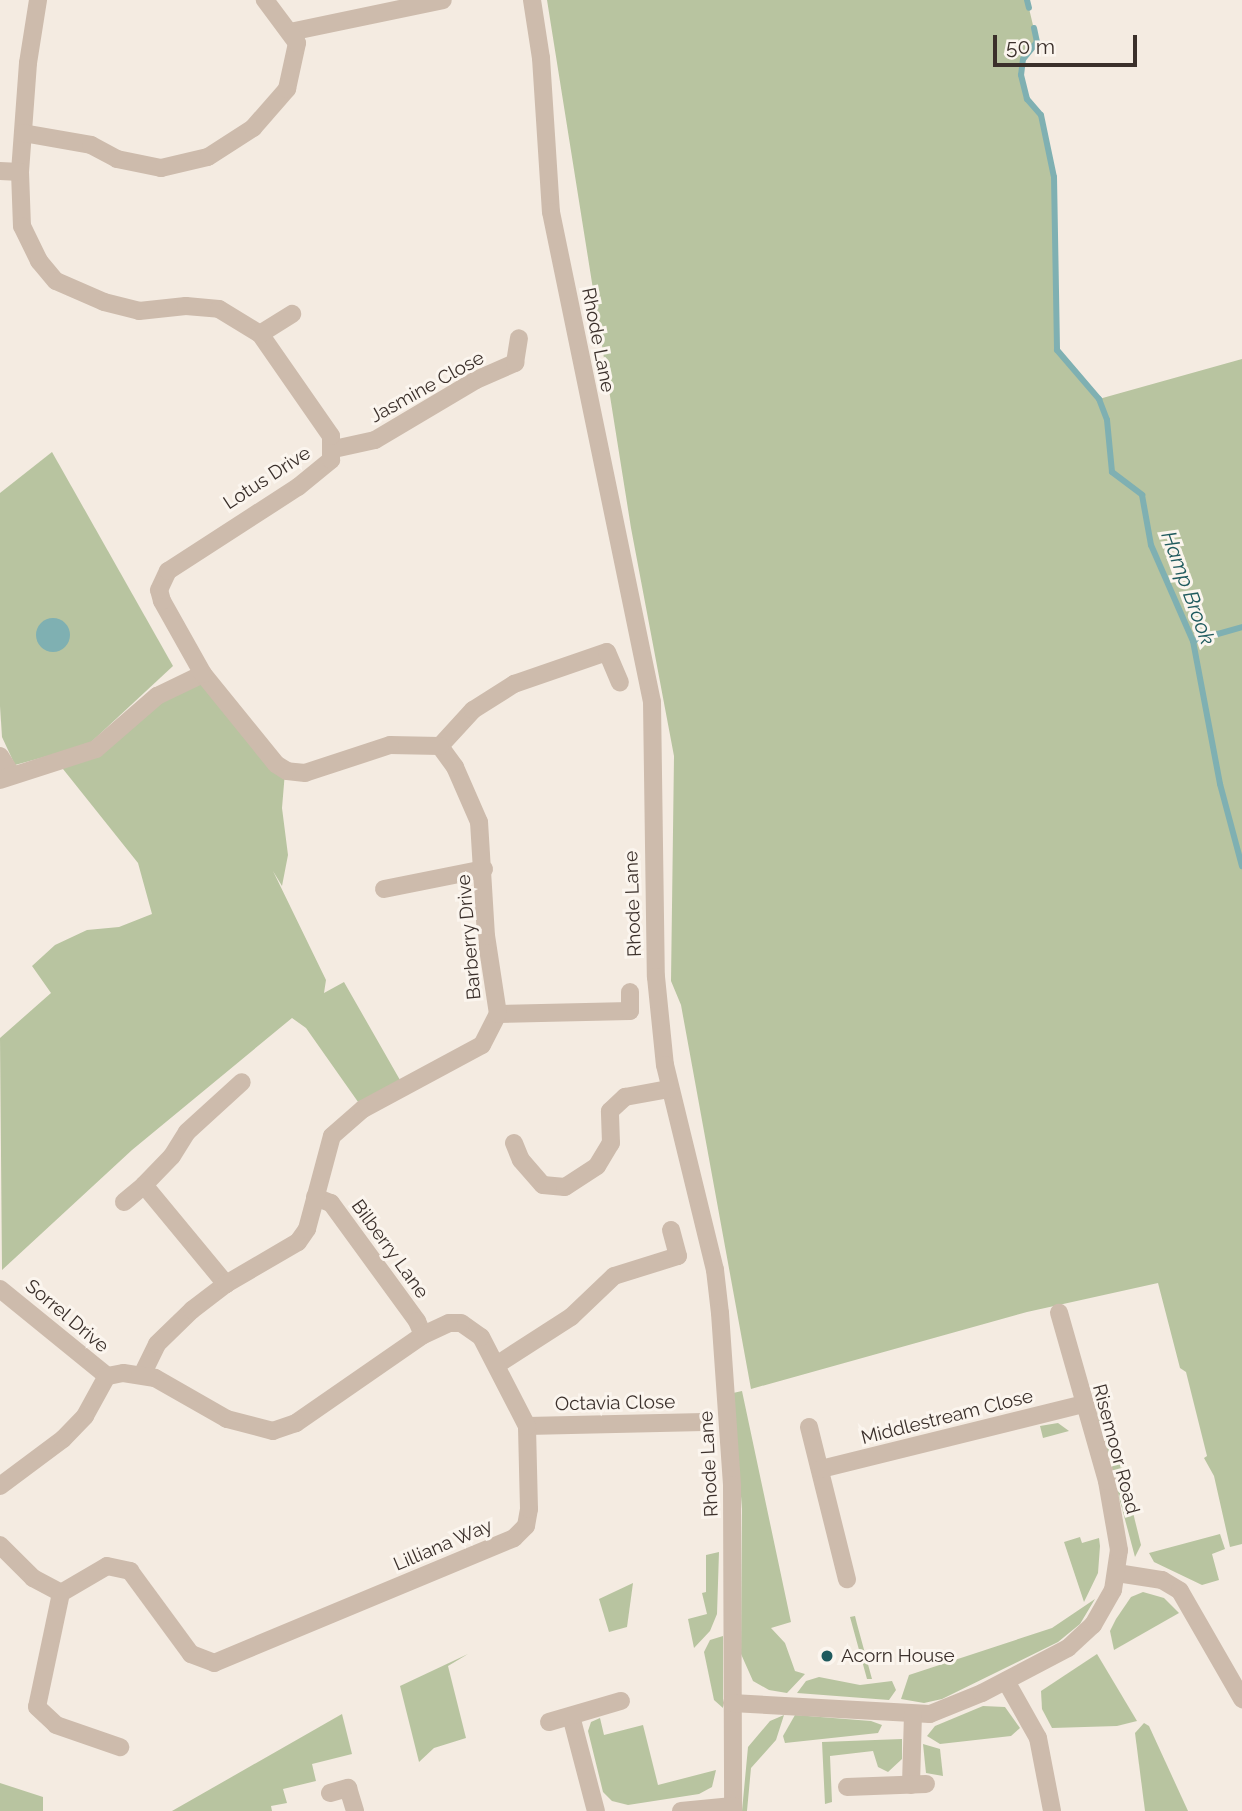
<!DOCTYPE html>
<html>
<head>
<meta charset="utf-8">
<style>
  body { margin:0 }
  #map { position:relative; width:1242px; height:1811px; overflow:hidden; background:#f4ebe1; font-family:Raleway,sans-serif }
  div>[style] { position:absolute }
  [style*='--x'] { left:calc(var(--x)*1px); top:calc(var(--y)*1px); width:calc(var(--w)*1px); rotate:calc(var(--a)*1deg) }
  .green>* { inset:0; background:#b8c4a0 }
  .water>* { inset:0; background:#7fb0b2 }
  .round { border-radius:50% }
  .stream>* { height:6px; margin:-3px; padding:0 3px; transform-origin:3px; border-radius:3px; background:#7fb0b2 }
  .minor>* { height:18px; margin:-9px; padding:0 9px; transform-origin:9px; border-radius:9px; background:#cdbbac }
  .dots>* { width:19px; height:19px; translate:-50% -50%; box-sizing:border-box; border:4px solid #fbf5ee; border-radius:50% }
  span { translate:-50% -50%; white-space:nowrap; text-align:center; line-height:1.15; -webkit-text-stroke:6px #fbf5ee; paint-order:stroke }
  .street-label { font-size:19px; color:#3b302b }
  .poi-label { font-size:19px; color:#3b302b }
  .left { translate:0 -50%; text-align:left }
  .water-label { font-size:21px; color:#1f5a5e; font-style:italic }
  .scale { position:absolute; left:993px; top:35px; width:144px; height:32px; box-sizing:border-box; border:4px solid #3b302b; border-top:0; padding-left:9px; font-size:21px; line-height:24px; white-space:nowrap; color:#3b302b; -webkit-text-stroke:5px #fbf5ee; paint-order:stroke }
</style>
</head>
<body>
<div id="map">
  <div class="green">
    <div style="clip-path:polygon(547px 0,1027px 0,1037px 42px,1023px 59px,1021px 75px,1027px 99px,1041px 115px,1054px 177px,1057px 350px,1099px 399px,1242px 359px,1242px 1544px,1230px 1547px,1214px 1476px,1204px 1458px,1207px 1456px,1186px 1372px,1180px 1368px,1158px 1283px,1027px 1312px,751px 1389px,681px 1005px,671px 981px,674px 756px,631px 528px)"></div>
    <div style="clip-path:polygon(52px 452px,173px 666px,88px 745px,15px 765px,2px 737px,0 706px,0 493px)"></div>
    <div style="clip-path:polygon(203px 674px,285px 772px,282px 808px,288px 855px,282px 886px,273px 871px,326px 980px,324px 993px,344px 982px,404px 1087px,363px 1109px,306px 1028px,292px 1018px,132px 1150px,2px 1270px,0 1038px,51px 993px,32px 966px,55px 945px,87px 930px,119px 927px,152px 914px,138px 863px,59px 764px)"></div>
    <div style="clip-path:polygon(742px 1391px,791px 1622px,771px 1628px,785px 1643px,795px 1671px,805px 1674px,787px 1693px,769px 1690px,753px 1681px,741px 1654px,742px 1509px,733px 1393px)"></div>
    <div style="clip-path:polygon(1097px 1412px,1125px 1474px,1113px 1477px)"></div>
    <div style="clip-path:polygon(1058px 1423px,1069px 1431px,1043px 1438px,1040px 1426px)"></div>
    <div style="clip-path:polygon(1125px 1480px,1141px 1545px,1135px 1557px,1115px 1482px)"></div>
    <div style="clip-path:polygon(1220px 1534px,1225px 1549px,1212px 1554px,1219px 1580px,1202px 1585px,1154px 1562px,1149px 1553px)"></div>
    <div style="clip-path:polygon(1080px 1537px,1082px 1543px,1099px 1538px,1100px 1546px,1098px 1573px,1084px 1602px,1064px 1542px)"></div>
    <div style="clip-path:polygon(719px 1552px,717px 1614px,710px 1631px,694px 1648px,688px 1619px,707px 1614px,702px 1593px,706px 1592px,706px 1555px)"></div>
    <div style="clip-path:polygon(633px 1583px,627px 1627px,609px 1632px,599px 1599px)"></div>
    <div style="clip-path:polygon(1143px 1592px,1164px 1598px,1179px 1613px,1114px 1650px,1110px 1631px,1116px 1619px,1131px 1597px)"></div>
    <div style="clip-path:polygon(1095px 1599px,1080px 1624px,1058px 1642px,942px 1699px,924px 1703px,901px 1699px,909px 1675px,1052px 1628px)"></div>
    <div style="clip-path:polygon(855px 1616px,857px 1624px,872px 1679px,867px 1679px,850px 1617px)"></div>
    <div style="clip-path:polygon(723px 1636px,723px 1708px,714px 1700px,704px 1652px,710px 1640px)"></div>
    <div style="clip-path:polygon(468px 1654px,448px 1666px,466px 1738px,434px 1748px,419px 1762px,400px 1686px)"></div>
    <div style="clip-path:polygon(1097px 1654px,1137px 1721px,1117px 1726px,1052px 1728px,1042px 1709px,1041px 1691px)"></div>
    <div style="clip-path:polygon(819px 1677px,860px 1685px,892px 1681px,896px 1690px,889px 1700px,797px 1693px,806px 1681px)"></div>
    <div style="clip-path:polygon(983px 1706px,1005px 1707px,1020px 1728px,1011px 1736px,940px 1744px,927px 1736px,935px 1726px)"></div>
    <div style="clip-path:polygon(342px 1714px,352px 1754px,312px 1764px,316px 1781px,283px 1789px,287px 1803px,271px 1806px,272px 1811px,172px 1811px)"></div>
    <div style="clip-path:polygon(784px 1715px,776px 1740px,751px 1768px,747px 1811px,742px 1811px,748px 1747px,770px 1721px)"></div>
    <div style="clip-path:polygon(795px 1715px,871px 1721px,882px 1725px,878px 1733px,785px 1743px,783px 1736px)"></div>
    <div style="clip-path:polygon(600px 1718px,604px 1735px,643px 1725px,658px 1785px,716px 1770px,712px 1787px,699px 1794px,628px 1805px,612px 1801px,603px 1792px,588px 1731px,591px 1722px)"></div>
    <div style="clip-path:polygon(1144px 1723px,1149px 1726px,1188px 1811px,1145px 1811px,1135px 1733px)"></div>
    <div style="clip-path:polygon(902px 1739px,902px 1759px,888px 1772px,878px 1767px,873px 1751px,830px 1756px,832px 1802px,825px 1804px,822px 1742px)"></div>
    <div style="clip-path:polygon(923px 1744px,940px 1749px,943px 1776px,926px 1773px)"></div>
    <div style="clip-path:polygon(0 1783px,43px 1797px,43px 1811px,0 1811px)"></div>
  </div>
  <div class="water">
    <div class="round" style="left:36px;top:618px;width:34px;height:34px"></div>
  </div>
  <div class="stream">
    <div style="--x:1027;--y:0;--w:8;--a:76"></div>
    <div style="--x:1034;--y:28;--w:14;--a:78"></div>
    <div style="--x:1037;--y:42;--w:22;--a:129"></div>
    <div style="--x:1023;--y:59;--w:16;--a:97"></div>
    <div style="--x:1021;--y:75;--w:25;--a:76"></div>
    <div style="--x:1027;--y:99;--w:21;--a:49"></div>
    <div style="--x:1041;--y:115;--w:63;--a:78.2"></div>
    <div style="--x:1054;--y:177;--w:173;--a:89"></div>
    <div style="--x:1057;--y:350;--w:65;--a:49.4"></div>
    <div style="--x:1099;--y:399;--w:22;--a:69"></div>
    <div style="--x:1107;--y:420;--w:52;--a:84.5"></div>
    <div style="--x:1112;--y:472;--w:38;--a:37"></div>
    <div style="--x:1142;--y:495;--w:51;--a:79.8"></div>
    <div style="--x:1151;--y:545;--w:105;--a:66.4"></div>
    <div style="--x:1193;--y:641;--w:146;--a:79.3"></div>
    <div style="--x:1220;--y:784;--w:85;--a:75"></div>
    <div style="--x:1193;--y:641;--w:51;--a:-15.9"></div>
  </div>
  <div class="minor">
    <div style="--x:38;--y:0;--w:64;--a:99"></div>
    <div style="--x:28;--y:63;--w:109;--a:94.2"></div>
    <div style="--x:20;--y:172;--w:54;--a:87.9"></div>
    <div style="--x:22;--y:226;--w:39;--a:64"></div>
    <div style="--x:39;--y:261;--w:26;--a:50"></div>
    <div style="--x:56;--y:281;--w:52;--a:23.6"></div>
    <div style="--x:104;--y:302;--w:36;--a:14"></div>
    <div style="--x:139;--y:311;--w:47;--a:-6.1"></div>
    <div style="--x:186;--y:306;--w:33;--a:5"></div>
    <div style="--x:219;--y:309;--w:48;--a:31.4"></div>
    <div style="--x:532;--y:0;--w:59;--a:81.2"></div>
    <div style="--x:541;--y:58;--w:154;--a:86.3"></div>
    <div style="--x:551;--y:212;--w:500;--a:78.35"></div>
    <div style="--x:652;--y:702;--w:275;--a:89.2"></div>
    <div style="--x:656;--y:977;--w:88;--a:84.2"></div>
    <div style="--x:665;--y:1065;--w:211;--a:76.3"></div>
    <div style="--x:715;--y:1270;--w:43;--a:83.4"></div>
    <div style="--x:720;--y:1313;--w:172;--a:86"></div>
    <div style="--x:732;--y:1485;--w:326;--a:89.8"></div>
    <div style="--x:290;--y:32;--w:156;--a:-11.8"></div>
    <div style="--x:23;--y:133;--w:69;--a:10"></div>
    <div style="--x:91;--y:145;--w:30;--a:28"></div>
    <div style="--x:117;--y:159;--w:45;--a:11.6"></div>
    <div style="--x:161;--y:168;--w:48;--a:-13.2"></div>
    <div style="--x:208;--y:157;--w:54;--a:-32.8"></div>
    <div style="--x:253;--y:128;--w:52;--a:-48.9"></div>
    <div style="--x:287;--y:89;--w:47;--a:-77.7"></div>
    <div style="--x:297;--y:43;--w:54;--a:-126.7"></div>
    <div style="--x:0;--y:171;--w:20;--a:3"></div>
    <div style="--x:334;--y:449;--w:42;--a:-12.4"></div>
    <div style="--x:375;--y:440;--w:117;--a:-30.7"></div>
    <div style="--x:476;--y:380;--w:43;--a:-23.6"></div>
    <div style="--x:515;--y:363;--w:25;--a:-81"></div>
    <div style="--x:440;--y:746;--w:49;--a:-47.5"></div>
    <div style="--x:473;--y:710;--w:49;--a:-32.4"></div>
    <div style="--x:514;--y:684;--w:98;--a:-19"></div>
    <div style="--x:607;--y:652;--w:33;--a:67"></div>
    <div style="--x:0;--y:756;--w:22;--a:58"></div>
    <div style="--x:0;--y:780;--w:101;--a:-17.9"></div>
    <div style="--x:96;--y:749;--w:81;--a:-41"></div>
    <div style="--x:157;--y:696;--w:51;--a:-25.6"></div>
    <div style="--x:384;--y:889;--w:102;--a:-11.3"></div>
    <div style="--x:498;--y:1014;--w:132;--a:-1.3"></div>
    <div style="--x:630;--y:1011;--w:19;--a:-90"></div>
    <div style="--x:514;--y:1143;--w:18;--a:68"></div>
    <div style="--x:521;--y:1160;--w:33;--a:49"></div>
    <div style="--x:543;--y:1185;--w:22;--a:5"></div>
    <div style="--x:565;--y:1187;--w:38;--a:-33"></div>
    <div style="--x:597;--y:1166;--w:27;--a:-59"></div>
    <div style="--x:611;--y:1143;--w:32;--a:-92"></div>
    <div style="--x:610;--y:1111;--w:21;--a:-43"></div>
    <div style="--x:625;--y:1097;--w:45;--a:-10.3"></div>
    <div style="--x:144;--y:1185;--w:40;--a:-46"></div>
    <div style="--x:172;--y:1156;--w:28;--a:-58"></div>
    <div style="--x:187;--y:1132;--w:74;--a:-42.3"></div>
    <div style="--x:315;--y:1197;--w:17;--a:21"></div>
    <div style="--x:331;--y:1203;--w:146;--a:53.9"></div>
    <div style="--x:417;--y:1321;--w:15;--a:67"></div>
    <div style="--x:124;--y:1202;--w:26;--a:-40"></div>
    <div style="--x:144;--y:1185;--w:129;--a:50.4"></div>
    <div style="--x:0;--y:1289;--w:138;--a:39.1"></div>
    <div style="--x:498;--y:1364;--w:87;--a:-32.8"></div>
    <div style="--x:571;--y:1317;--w:59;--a:-43.6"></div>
    <div style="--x:614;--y:1276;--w:67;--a:-17.4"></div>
    <div style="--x:678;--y:1256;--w:27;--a:-105"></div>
    <div style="--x:142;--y:1375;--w:34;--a:-64"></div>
    <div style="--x:157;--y:1344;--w:49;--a:-44.2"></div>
    <div style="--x:192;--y:1310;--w:43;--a:-37.4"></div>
    <div style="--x:226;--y:1284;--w:83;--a:-30.3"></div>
    <div style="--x:298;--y:1242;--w:16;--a:-55"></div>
    <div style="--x:307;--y:1229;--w:96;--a:-75"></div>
    <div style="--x:332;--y:1136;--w:41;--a:-41.1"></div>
    <div style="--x:363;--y:1109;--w:135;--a:-28.3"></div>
    <div style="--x:482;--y:1045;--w:35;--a:-63"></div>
    <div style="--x:498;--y:1014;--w:79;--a:-98.7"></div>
    <div style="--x:486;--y:936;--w:114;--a:-93.5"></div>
    <div style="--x:479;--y:822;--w:60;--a:-113.6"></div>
    <div style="--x:455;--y:767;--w:26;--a:-126"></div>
    <div style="--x:440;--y:746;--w:50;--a:-178.9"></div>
    <div style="--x:390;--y:745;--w:89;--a:161.8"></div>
    <div style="--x:305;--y:773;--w:18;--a:-174"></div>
    <div style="--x:287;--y:771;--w:13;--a:-148"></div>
    <div style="--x:276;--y:764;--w:116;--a:-129"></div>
    <div style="--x:203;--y:674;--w:84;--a:-119.3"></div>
    <div style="--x:162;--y:601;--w:11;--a:-105"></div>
    <div style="--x:159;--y:590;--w:21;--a:-65"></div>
    <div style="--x:168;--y:571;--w:155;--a:-32.9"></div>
    <div style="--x:298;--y:487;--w:43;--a:-39.3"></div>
    <div style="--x:331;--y:460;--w:24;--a:-90"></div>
    <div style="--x:331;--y:436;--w:124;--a:-124.8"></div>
    <div style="--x:260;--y:334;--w:38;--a:-32"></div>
    <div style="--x:527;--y:1426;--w:177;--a:-1.3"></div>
    <div style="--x:809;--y:1427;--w:157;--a:76"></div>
    <div style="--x:821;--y:1469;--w:270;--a:-13.9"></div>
    <div style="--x:0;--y:1486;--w:79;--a:-36.7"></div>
    <div style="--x:63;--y:1439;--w:32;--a:-46"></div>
    <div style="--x:85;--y:1416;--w:46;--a:-61.2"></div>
    <div style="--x:0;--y:1545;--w:47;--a:45"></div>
    <div style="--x:33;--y:1578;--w:32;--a:28"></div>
    <div style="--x:61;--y:1593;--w:53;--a:-30.4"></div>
    <div style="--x:107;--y:1566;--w:24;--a:12"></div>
    <div style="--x:130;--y:1571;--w:103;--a:53.7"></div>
    <div style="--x:191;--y:1654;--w:25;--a:21"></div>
    <div style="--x:214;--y:1663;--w:325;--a:-22.6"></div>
    <div style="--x:514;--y:1538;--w:17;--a:-45"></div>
    <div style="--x:526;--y:1526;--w:17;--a:-80"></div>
    <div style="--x:529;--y:1509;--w:83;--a:-91.4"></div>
    <div style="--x:527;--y:1426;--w:100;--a:-117.3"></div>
    <div style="--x:481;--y:1337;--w:24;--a:-145"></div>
    <div style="--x:461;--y:1323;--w:12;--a:180"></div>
    <div style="--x:449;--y:1323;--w:29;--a:155"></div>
    <div style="--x:423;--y:1335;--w:155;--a:145.3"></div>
    <div style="--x:296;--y:1423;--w:24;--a:161"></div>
    <div style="--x:273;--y:1431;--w:48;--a:-165.4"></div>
    <div style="--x:227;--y:1419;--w:83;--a:-150.3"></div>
    <div style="--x:155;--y:1378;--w:32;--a:-171"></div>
    <div style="--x:123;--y:1373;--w:16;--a:169"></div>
    <div style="--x:1117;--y:1573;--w:46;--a:8.8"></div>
    <div style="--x:1162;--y:1580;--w:21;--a:31"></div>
    <div style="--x:1180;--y:1591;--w:125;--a:60.1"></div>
    <div style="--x:61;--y:1593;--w:116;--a:101.9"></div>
    <div style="--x:37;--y:1707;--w:26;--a:43"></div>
    <div style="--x:56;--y:1725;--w:68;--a:19"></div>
    <div style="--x:1006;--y:1681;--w:65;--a:60.7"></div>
    <div style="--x:1038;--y:1738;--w:74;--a:79.1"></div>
    <div style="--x:732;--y:1703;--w:198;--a:3.2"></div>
    <div style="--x:930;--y:1714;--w:56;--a:-22"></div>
    <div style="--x:982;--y:1693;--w:97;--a:-27.6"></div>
    <div style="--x:1068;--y:1648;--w:34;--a:-43"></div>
    <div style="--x:1093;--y:1625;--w:40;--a:-60.3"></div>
    <div style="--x:1113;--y:1590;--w:40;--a:-81.5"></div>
    <div style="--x:1119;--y:1550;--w:70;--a:-99.9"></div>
    <div style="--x:1107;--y:1481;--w:175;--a:-105.9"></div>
    <div style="--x:571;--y:1716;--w:98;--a:75.3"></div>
    <div style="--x:549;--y:1722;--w:75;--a:-16.3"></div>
    <div style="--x:911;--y:1785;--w:71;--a:-88.4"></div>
    <div style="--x:847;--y:1787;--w:79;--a:-2.2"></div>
    <div style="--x:330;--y:1793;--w:19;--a:-16"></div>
    <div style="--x:348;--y:1788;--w:24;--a:73"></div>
    <div style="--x:681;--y:1811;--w:52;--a:-5.5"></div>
  </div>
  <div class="dots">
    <div style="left:827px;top:1656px;background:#1f5a5e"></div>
  </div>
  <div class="street-label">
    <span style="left:598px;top:340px;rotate:79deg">Rhode Lane</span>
    <span style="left:427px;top:387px;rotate:-29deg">Jasmine Close</span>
    <span style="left:267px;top:478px;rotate:-33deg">Lotus Drive</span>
    <span style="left:633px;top:904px;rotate:-92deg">Rhode Lane</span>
    <span style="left:469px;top:937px;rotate:-95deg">Barberry Drive</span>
    <span style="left:390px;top:1249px;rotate:54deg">Bilberry Lane</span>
    <span style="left:67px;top:1316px;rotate:40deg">Sorrel Drive</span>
    <span style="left:615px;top:1403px;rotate:-1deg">Octavia Close</span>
    <span style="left:947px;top:1417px;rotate:-14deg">Middlestream Close</span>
    <span style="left:1116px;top:1449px;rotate:75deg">Risemoor Road</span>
    <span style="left:709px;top:1464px;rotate:-93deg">Rhode Lane</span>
    <span style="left:443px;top:1545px;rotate:-23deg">Lilliana Way</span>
  </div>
  <div class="poi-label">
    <span class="left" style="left:841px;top:1656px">Acorn House</span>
  </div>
  <div class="water-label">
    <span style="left:1188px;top:588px;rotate:70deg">Hamp Brook</span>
  </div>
  <div class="scale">50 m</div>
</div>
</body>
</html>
